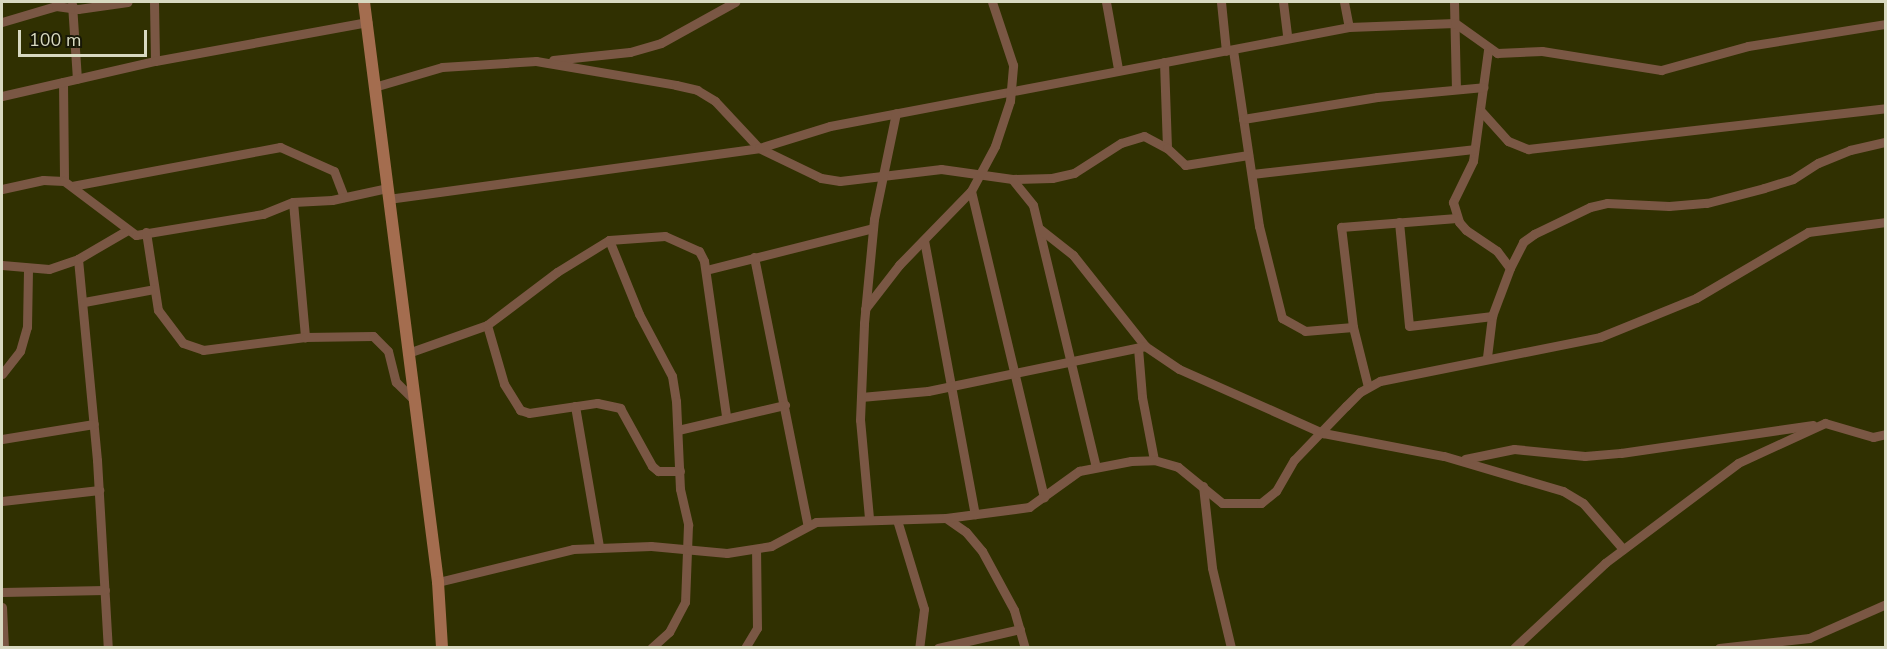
<!DOCTYPE html>
<html>
<head>
<meta charset="utf-8">
<style>
  body { margin:0 }
  #map { position:relative; width:1887px; height:649px; overflow:hidden; background:#303001; font-family:"Nunito Sans",sans-serif }
  div>[style] { position:absolute }
  [style*='--x'] { left:calc(var(--x)*1px); top:calc(var(--y)*1px); width:calc(var(--w)*1px); rotate:calc(var(--a)*1deg) }
  .street>* { height:9px; margin:-4.5px; padding:0 4.5px; transform-origin:4.5px; border-radius:4.5px; background:#7a5744 }
  .secondary>* { height:12px; margin:-6px; padding:0 6px; transform-origin:6px; border-radius:6px; background:#a46d4f }
  span { translate:-50% -50%; white-space:nowrap; text-align:center; line-height:1.15; -webkit-text-stroke:4.5px #171706; paint-order:stroke }
  .frame { position:absolute; inset:0; border:3px solid #d8d9c1; pointer-events:none }
  .scale { position:absolute; left:18px; top:30px; width:129px; height:27px; box-sizing:border-box; border:3px solid #d8d9c1; border-top:0; padding-left:8px; font-size:18px; line-height:21px; white-space:nowrap; color:#d8d9c1; -webkit-text-stroke:4px #171706; paint-order:stroke }
</style>
</head>
<body>
<div id="map">
  <div class="street">
    <div style="--x:154;--y:2;--w:59;--a:89"></div>
    <div style="--x:1106;--y:2;--w:68;--a:79.8"></div>
    <div style="--x:1221;--y:2;--w:49;--a:84.2"></div>
    <div style="--x:1283;--y:2;--w:35;--a:83"></div>
    <div style="--x:1344;--y:2;--w:25;--a:79"></div>
    <div style="--x:1454;--y:2;--w:87;--a:88.7"></div>
    <div style="--x:72;--y:4;--w:75;--a:86.2"></div>
    <div style="--x:2;--y:22;--w:56;--a:-16.5"></div>
    <div style="--x:56;--y:6;--w:22;--a:8"></div>
    <div style="--x:78;--y:9;--w:50;--a:-8"></div>
    <div style="--x:1233;--y:50;--w:178;--a:81.6"></div>
    <div style="--x:1259;--y:226;--w:95;--a:76"></div>
    <div style="--x:1282;--y:318;--w:26;--a:29"></div>
    <div style="--x:1305;--y:331;--w:48;--a:-4.8"></div>
    <div style="--x:1488;--y:50;--w:112;--a:97.7"></div>
    <div style="--x:1473;--y:161;--w:46;--a:116"></div>
    <div style="--x:1453;--y:202;--w:21;--a:73"></div>
    <div style="--x:1459;--y:222;--w:11;--a:49"></div>
    <div style="--x:1466;--y:230;--w:37;--a:34"></div>
    <div style="--x:1497;--y:251;--w:21;--a:53"></div>
    <div style="--x:553;--y:60;--w:77;--a:-5.9"></div>
    <div style="--x:630;--y:52;--w:32;--a:-16"></div>
    <div style="--x:661;--y:43;--w:85;--a:-29"></div>
    <div style="--x:1164;--y:62;--w:86;--a:88"></div>
    <div style="--x:63;--y:82;--w:99;--a:89.4"></div>
    <div style="--x:374;--y:87;--w:71;--a:-16.4"></div>
    <div style="--x:442;--y:67;--w:94;--a:-3.7"></div>
    <div style="--x:536;--y:61;--w:142;--a:9.7"></div>
    <div style="--x:676;--y:85;--w:22;--a:13"></div>
    <div style="--x:697;--y:90;--w:21;--a:31"></div>
    <div style="--x:715;--y:101;--w:64;--a:46.9"></div>
    <div style="--x:759;--y:148;--w:69;--a:25.8"></div>
    <div style="--x:821;--y:178;--w:19;--a:9"></div>
    <div style="--x:840;--y:181;--w:102;--a:-6.8"></div>
    <div style="--x:941;--y:169;--w:72;--a:8"></div>
    <div style="--x:1012;--y:179;--w:40;--a:-1.4"></div>
    <div style="--x:1052;--y:178;--w:23;--a:-13"></div>
    <div style="--x:1074;--y:173;--w:56;--a:-32.6"></div>
    <div style="--x:1121;--y:143;--w:24;--a:-17"></div>
    <div style="--x:1144;--y:136;--w:26;--a:28"></div>
    <div style="--x:1167;--y:148;--w:25;--a:43"></div>
    <div style="--x:1185;--y:165;--w:64;--a:-9"></div>
    <div style="--x:2;--y:96;--w:157;--a:-12.9"></div>
    <div style="--x:155;--y:61;--w:216;--a:-10.4"></div>
    <div style="--x:1480;--y:110;--w:42;--a:47.9"></div>
    <div style="--x:1508;--y:141;--w:22;--a:22"></div>
    <div style="--x:1528;--y:149;--w:360;--a:-6.5"></div>
    <div style="--x:1243;--y:119;--w:136;--a:-9.3"></div>
    <div style="--x:1377;--y:97;--w:107;--a:-5.3"></div>
    <div style="--x:1252;--y:174;--w:223;--a:-6.4"></div>
    <div style="--x:1012;--y:179;--w:33;--a:51"></div>
    <div style="--x:1033;--y:205;--w:269;--a:76.5"></div>
    <div style="--x:72;--y:186;--w:212;--a:-10.6"></div>
    <div style="--x:280;--y:147;--w:59;--a:24"></div>
    <div style="--x:334;--y:171;--w:28;--a:69"></div>
    <div style="--x:2;--y:189;--w:42;--a:-12.4"></div>
    <div style="--x:43;--y:180;--w:21;--a:3"></div>
    <div style="--x:64;--y:181;--w:90;--a:36.9"></div>
    <div style="--x:136;--y:235;--w:129;--a:-9.4"></div>
    <div style="--x:263;--y:214;--w:32;--a:-22"></div>
    <div style="--x:293;--y:202;--w:39;--a:-3"></div>
    <div style="--x:332;--y:200;--w:56;--a:-12.3"></div>
    <div style="--x:971;--y:191;--w:315;--a:76.6"></div>
    <div style="--x:388;--y:199;--w:374;--a:-7.8"></div>
    <div style="--x:759;--y:148;--w:74;--a:-17.2"></div>
    <div style="--x:830;--y:126;--w:528;--a:-10.8"></div>
    <div style="--x:1349;--y:27;--w:106;--a:-2.2"></div>
    <div style="--x:1455;--y:23;--w:52;--a:35.5"></div>
    <div style="--x:1497;--y:53;--w:45;--a:-2.5"></div>
    <div style="--x:1542;--y:51;--w:121;--a:9.1"></div>
    <div style="--x:1661;--y:70;--w:90;--a:-15.4"></div>
    <div style="--x:1748;--y:46;--w:140;--a:-9.1"></div>
    <div style="--x:293;--y:202;--w:136;--a:84.9"></div>
    <div style="--x:1399;--y:222;--w:104;--a:84.5"></div>
    <div style="--x:1409;--y:326;--w:84;--a:-6.9"></div>
    <div style="--x:1040;--y:229;--w:42;--a:38.2"></div>
    <div style="--x:1073;--y:255;--w:116;--a:51.6"></div>
    <div style="--x:1145;--y:346;--w:41;--a:34.1"></div>
    <div style="--x:1179;--y:369;--w:158;--a:24"></div>
    <div style="--x:1323;--y:433;--w:123;--a:10.8"></div>
    <div style="--x:1444;--y:456;--w:124;--a:16.4"></div>
    <div style="--x:1563;--y:491;--w:23;--a:31"></div>
    <div style="--x:1583;--y:503;--w:61;--a:49"></div>
    <div style="--x:146;--y:232;--w:79;--a:81.3"></div>
    <div style="--x:158;--y:310;--w:41;--a:52.9"></div>
    <div style="--x:183;--y:343;--w:21;--a:19"></div>
    <div style="--x:203;--y:350;--w:103;--a:-7.3"></div>
    <div style="--x:305;--y:337;--w:68;--a:-0.8"></div>
    <div style="--x:373;--y:336;--w:21;--a:45"></div>
    <div style="--x:388;--y:351;--w:32;--a:76"></div>
    <div style="--x:396;--y:382;--w:25;--a:45"></div>
    <div style="--x:609;--y:240;--w:80;--a:67.9"></div>
    <div style="--x:639;--y:314;--w:70;--a:62"></div>
    <div style="--x:672;--y:376;--w:25;--a:81"></div>
    <div style="--x:676;--y:401;--w:88;--a:87.4"></div>
    <div style="--x:680;--y:489;--w:37;--a:77"></div>
    <div style="--x:688;--y:525;--w:77;--a:92.2"></div>
    <div style="--x:685;--y:602;--w:34;--a:118"></div>
    <div style="--x:669;--y:632;--w:24;--a:138"></div>
    <div style="--x:924;--y:240;--w:279;--a:79.5"></div>
    <div style="--x:754;--y:257;--w:271;--a:78.7"></div>
    <div style="--x:78;--y:259;--w:202;--a:84.6"></div>
    <div style="--x:97;--y:460;--w:188;--a:86.7"></div>
    <div style="--x:2;--y:265;--w:47;--a:4.9"></div>
    <div style="--x:49;--y:269;--w:31;--a:-19"></div>
    <div style="--x:78;--y:259;--w:56;--a:-30.3"></div>
    <div style="--x:706;--y:270;--w:172;--a:-14.1"></div>
    <div style="--x:84;--y:302;--w:71;--a:-10.5"></div>
    <div style="--x:865;--y:309;--w:56;--a:-52.3"></div>
    <div style="--x:899;--y:265;--w:103;--a:-45.8"></div>
    <div style="--x:971;--y:191;--w:51;--a:-61.9"></div>
    <div style="--x:995;--y:146;--w:47;--a:-71.6"></div>
    <div style="--x:1010;--y:101;--w:36;--a:-85"></div>
    <div style="--x:1013;--y:65;--w:66;--a:-108.4"></div>
    <div style="--x:487;--y:325;--w:61;--a:73.9"></div>
    <div style="--x:504;--y:384;--w:31;--a:58"></div>
    <div style="--x:520;--y:410;--w:9;--a:18"></div>
    <div style="--x:529;--y:413;--w:69;--a:-8.4"></div>
    <div style="--x:597;--y:403;--w:24;--a:12"></div>
    <div style="--x:620;--y:408;--w:66;--a:61.1"></div>
    <div style="--x:652;--y:466;--w:8;--a:40"></div>
    <div style="--x:658;--y:471;--w:22;--a:0"></div>
    <div style="--x:1138;--y:348;--w:49;--a:85.3"></div>
    <div style="--x:1142;--y:397;--w:64;--a:79.2"></div>
    <div style="--x:408;--y:353;--w:84;--a:-19.5"></div>
    <div style="--x:487;--y:325;--w:88;--a:-37.1"></div>
    <div style="--x:557;--y:272;--w:61;--a:-31.6"></div>
    <div style="--x:609;--y:240;--w:56;--a:-4.1"></div>
    <div style="--x:665;--y:236;--w:37;--a:24"></div>
    <div style="--x:699;--y:251;--w:11;--a:63"></div>
    <div style="--x:704;--y:261;--w:157;--a:81.9"></div>
    <div style="--x:1487;--y:357;--w:41;--a:-83"></div>
    <div style="--x:1492;--y:316;--w:51;--a:-69.4"></div>
    <div style="--x:1510;--y:268;--w:29;--a:-63"></div>
    <div style="--x:1523;--y:242;--w:14;--a:-36"></div>
    <div style="--x:1534;--y:234;--w:62;--a:-25.7"></div>
    <div style="--x:1590;--y:207;--w:17;--a:-13"></div>
    <div style="--x:1607;--y:203;--w:62;--a:2.8"></div>
    <div style="--x:1669;--y:206;--w:38;--a:-5"></div>
    <div style="--x:1707;--y:203;--w:59;--a:-14.7"></div>
    <div style="--x:1764;--y:188;--w:30;--a:-17"></div>
    <div style="--x:1793;--y:179;--w:30;--a:-33"></div>
    <div style="--x:1818;--y:163;--w:35;--a:-22"></div>
    <div style="--x:1850;--y:150;--w:37;--a:-13"></div>
    <div style="--x:2;--y:374;--w:29;--a:-52"></div>
    <div style="--x:20;--y:351;--w:25;--a:-74"></div>
    <div style="--x:27;--y:327;--w:57;--a:-89"></div>
    <div style="--x:1368;--y:387;--w:62;--a:-104"></div>
    <div style="--x:1353;--y:327;--w:101;--a:-96.8"></div>
    <div style="--x:1341;--y:227;--w:116;--a:-4.4"></div>
    <div style="--x:861;--y:397;--w:67;--a:-5.1"></div>
    <div style="--x:928;--y:391;--w:222;--a:-11.7"></div>
    <div style="--x:575;--y:406;--w:142;--a:80.3"></div>
    <div style="--x:678;--y:430;--w:110;--a:-13.2"></div>
    <div style="--x:2;--y:439;--w:93;--a:-9.3"></div>
    <div style="--x:1465;--y:459;--w:50;--a:-11.5"></div>
    <div style="--x:1514;--y:449;--w:71;--a:5.6"></div>
    <div style="--x:1585;--y:456;--w:36;--a:-5"></div>
    <div style="--x:1621;--y:453;--w:194;--a:-8.3"></div>
    <div style="--x:1203;--y:486;--w:82;--a:83.7"></div>
    <div style="--x:1212;--y:568;--w:82;--a:76.6"></div>
    <div style="--x:2;--y:501;--w:98;--a:-6.5"></div>
    <div style="--x:869;--y:518;--w:98;--a:-95.2"></div>
    <div style="--x:860;--y:420;--w:97;--a:-87.6"></div>
    <div style="--x:864;--y:323;--w:104;--a:-84.5"></div>
    <div style="--x:874;--y:219;--w:108;--a:-78.3"></div>
    <div style="--x:946;--y:518;--w:24;--a:35"></div>
    <div style="--x:966;--y:532;--w:25;--a:50"></div>
    <div style="--x:982;--y:551;--w:67;--a:61.5"></div>
    <div style="--x:1014;--y:610;--w:40;--a:74"></div>
    <div style="--x:897;--y:520;--w:93;--a:73.1"></div>
    <div style="--x:924;--y:609;--w:39;--a:97"></div>
    <div style="--x:438;--y:582;--w:139;--a:-13.7"></div>
    <div style="--x:573;--y:549;--w:78;--a:-2.2"></div>
    <div style="--x:651;--y:546;--w:76;--a:5.3"></div>
    <div style="--x:727;--y:553;--w:45;--a:-9"></div>
    <div style="--x:771;--y:546;--w:51;--a:-28.1"></div>
    <div style="--x:816;--y:522;--w:130;--a:-1.8"></div>
    <div style="--x:946;--y:518;--w:84;--a:-7.5"></div>
    <div style="--x:1029;--y:507;--w:62;--a:-35.8"></div>
    <div style="--x:1079;--y:471;--w:53;--a:-10.9"></div>
    <div style="--x:1131;--y:461;--w:23;--a:-2"></div>
    <div style="--x:1154;--y:460;--w:25;--a:16"></div>
    <div style="--x:1178;--y:467;--w:57;--a:39.3"></div>
    <div style="--x:1222;--y:503;--w:39;--a:0"></div>
    <div style="--x:1261;--y:503;--w:19;--a:-39"></div>
    <div style="--x:1276;--y:491;--w:36;--a:-60"></div>
    <div style="--x:1294;--y:460;--w:75;--a:-46.1"></div>
    <div style="--x:1346;--y:406;--w:20;--a:-45"></div>
    <div style="--x:1360;--y:392;--w:23;--a:-29"></div>
    <div style="--x:1380;--y:381;--w:224;--a:-11.3"></div>
    <div style="--x:1600;--y:337;--w:104;--a:-22.1"></div>
    <div style="--x:1696;--y:298;--w:130;--a:-30.5"></div>
    <div style="--x:1808;--y:232;--w:79;--a:-7.3"></div>
    <div style="--x:2;--y:592;--w:103;--a:-1.1"></div>
    <div style="--x:2;--y:607;--w:41;--a:87.2"></div>
    <div style="--x:745;--y:648;--w:23;--a:-59"></div>
    <div style="--x:757;--y:628;--w:79;--a:-90.7"></div>
    <div style="--x:938;--y:648;--w:84;--a:-13"></div>
    <div style="--x:1514;--y:648;--w:125;--a:-43"></div>
    <div style="--x:1605;--y:563;--w:166;--a:-36.9"></div>
    <div style="--x:1738;--y:463;--w:96;--a:-24.7"></div>
    <div style="--x:1825;--y:423;--w:50;--a:16.3"></div>
    <div style="--x:1873;--y:437;--w:13;--a:-13"></div>
    <div style="--x:1719;--y:648;--w:91;--a:-6.3"></div>
    <div style="--x:1809;--y:638;--w:84;--a:-23.8"></div>
  </div>
  <div class="secondary">
    <div style="--x:364;--y:2;--w:585;--a:82.73"></div>
    <div style="--x:438;--y:582;--w:66;--a:86.5"></div>
  </div>
  <div class="frame"></div>
  <div class="scale">100 m</div>
</div>
</body>
</html>
